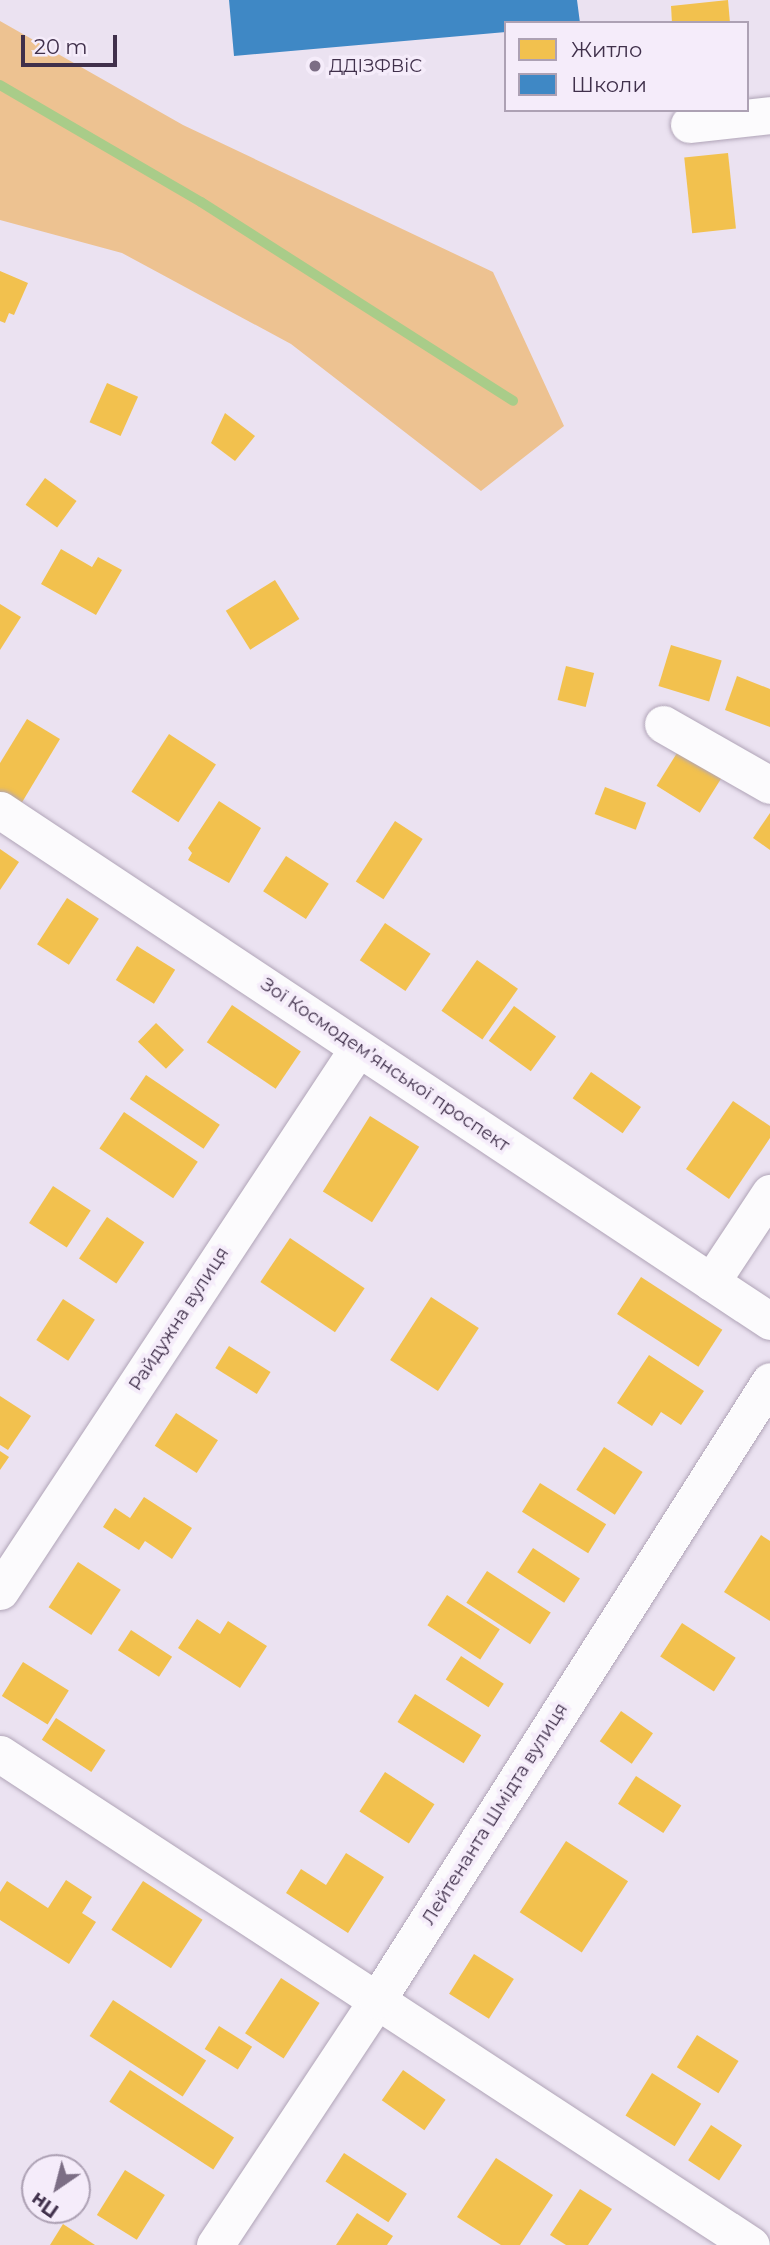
<!DOCTYPE html>
<html>
<head>
<meta charset="utf-8">
<style>
  body { margin:0 }
  #map { position:relative; width:770px; height:2245px; overflow:hidden; background:#ebe2f1; font-family:Montserrat,sans-serif }
  div>[style] { position:absolute }
  [style*='--x'] { left:calc(var(--x)*1px); top:calc(var(--y)*1px); width:calc(var(--w)*1px); rotate:calc(var(--a)*1deg) }
  .green>* { inset:0; background:#edc291 }
  .homes>* { inset:0; background:#f2c14e; transform-origin:0 0 }
  .schools>* { inset:0; background:#3f88c5 }
  .stream>* { height:10px; margin:-5px; padding:0 5px; transform-origin:5px; border-radius:5px; background:#a9cc89 }
  .roads { filter:drop-shadow(0 0 2px #b0a4b7) drop-shadow(0 0 2px #b0a4b7) }
  .minor>* { height:37px; margin:-18.5px; padding:0 18.5px; transform-origin:18.5px; border-radius:18.5px; background:#fcfbfd }
  .dots>* { width:19px; height:19px; translate:-50% -50%; box-sizing:border-box; border:4px solid #f5ecfa; border-radius:50% }
  span { translate:-50% -50%; white-space:nowrap; text-align:center; line-height:1.15; -webkit-text-stroke:7px #f5ecfa; paint-order:stroke }
  .poi-label { font-size:18px; color:#40304b }
  .left { translate:0 -50%; text-align:left }
  .street-label { font-size:18px; color:#40304b }
  .legend { position:absolute; left:504px; top:21px; width:245px; height:91px; box-sizing:border-box; background:#f5ecfa; border:2px solid #ada1b4; margin:0; padding:9px 12px; list-style:none; font-size:21px; color:#40304b }
  .legend li { display:flex; align-items:center; gap:14px; height:35px }
  .legend b { width:35px; border:2px solid #ada1b4 }
  .north { position:absolute; left:21px; top:2154px; width:70px; height:70px; box-sizing:border-box; background:#f5ecfa; border:2px solid #ada1b4; border-radius:50%; rotate:215deg; font-size:19px; font-weight:700; line-height:28px; text-align:center; color:#40304b }
  .north::after { content:''; display:block; margin:auto; width:24px; height:32px; background:#7c6e85; clip-path:polygon(50% 0,100% 100%,50% 72%,0 100%) }
  .scale { position:absolute; left:21px; top:35px; width:96px; height:32px; box-sizing:border-box; border:4px solid #40304b; border-top:0; padding-left:9px; font-size:21px; line-height:24px; white-space:nowrap; color:#40304b; -webkit-text-stroke:5px #f5ecfa; paint-order:stroke }
</style>
</head>
<body>
<div id="map">
  <div class="green">
    <div style="clip-path:polygon(0 21px,183px 125px,493px 272px,564px 426px,481px 491px,291px 344px,122px 253px,0 220px)"></div>
  </div>
  <div class="homes">
    <div style="clip-path:polygon(728px 0,730px 23px,672px 23px,671px 6px)"></div>
    <div style="left:728px;top:153px;width:76px;height:44px;rotate:84deg"></div>
    <div style="clip-path:polygon(0 271px,28px 283px,14px 315px,9px 313px,5px 323px,0 321px)"></div>
    <div style="left:107px;top:383px;width:34px;height:43px;rotate:24deg"></div>
    <div style="clip-path:polygon(225px 413px,255px 436px,235px 461px,211px 443px)"></div>
    <div style="left:45px;top:478px;width:39px;height:33px;rotate:36deg"></div>
    <div style="clip-path:polygon(61px 549px,92px 567px,98px 557px,122px 570px,96px 615px,41px 584px)"></div>
    <div style="left:275px;top:580px;width:46px;height:58px;rotate:58deg"></div>
    <div style="clip-path:polygon(0 604px,21px 617px,0 650px)"></div>
    <div style="left:671px;top:645px;width:53px;height:43px;rotate:17deg"></div>
    <div style="left:566px;top:666px;width:29px;height:35px;rotate:14deg"></div>
    <div style="clip-path:polygon(737px 676px,770px 689px,770px 727px,725px 710px)"></div>
    <div style="clip-path:polygon(27px 719px,60px 739px,18px 809px,0 799px,0 763px)"></div>
    <div style="left:169px;top:734px;width:56px;height:69px;rotate:33deg"></div>
    <div style="left:682px;top:745px;width:51px;height:48px;rotate:32deg"></div>
    <div style="left:605px;top:787px;width:44px;height:29px;rotate:21deg"></div>
    <div style="clip-path:polygon(219px 801px,261px 828px,229px 883px,188px 860px,192px 853px,188px 848px)"></div>
    <div style="clip-path:polygon(770px 813px,770px 850px,753px 838px)"></div>
    <div style="left:395px;top:821px;width:33px;height:72px;rotate:33deg"></div>
    <div style="clip-path:polygon(0 849px,19px 862px,0 890px)"></div>
    <div style="left:286px;top:856px;width:51px;height:42px;rotate:33deg"></div>
    <div style="left:67px;top:898px;width:38px;height:55px;rotate:33deg"></div>
    <div style="left:385px;top:923px;width:55px;height:45px;rotate:34deg"></div>
    <div style="left:137px;top:946px;width:45px;height:40px;rotate:32deg"></div>
    <div style="left:477px;top:960px;width:50px;height:62px;rotate:35deg"></div>
    <div style="left:232px;top:1005px;width:83px;height:45px;rotate:34deg"></div>
    <div style="left:514px;top:1006px;width:52px;height:43px;rotate:36deg"></div>
    <div style="left:156px;top:1023px;width:39px;height:26px;rotate:44deg"></div>
    <div style="left:591px;top:1072px;width:61px;height:32px;rotate:35deg"></div>
    <div style="left:146px;top:1075px;width:89px;height:29px;rotate:34deg"></div>
    <div style="clip-path:polygon(733px 1101px,770px 1126px,770px 1138px,729px 1199px,686px 1169px)"></div>
    <div style="left:124px;top:1112px;width:89px;height:44px;rotate:34deg"></div>
    <div style="left:370px;top:1116px;width:58px;height:89px;rotate:32deg"></div>
    <div style="left:53px;top:1186px;width:45px;height:44px;rotate:33deg"></div>
    <div style="left:107px;top:1217px;width:45px;height:50px;rotate:34deg"></div>
    <div style="left:290px;top:1238px;width:90px;height:53px;rotate:34deg"></div>
    <div style="left:641px;top:1277px;width:97px;height:44px;rotate:33deg"></div>
    <div style="left:431px;top:1297px;width:57px;height:75px;rotate:33deg"></div>
    <div style="left:63px;top:1299px;width:38px;height:49px;rotate:33deg"></div>
    <div style="left:229px;top:1346px;width:49px;height:26px;rotate:32deg"></div>
    <div style="clip-path:polygon(649px 1355px,704px 1391px,681px 1425px,661px 1412px,652px 1426px,617px 1403px)"></div>
    <div style="clip-path:polygon(0 1396px,31px 1416px,8px 1450px,0 1445px)"></div>
    <div style="left:176px;top:1413px;width:50px;height:39px;rotate:33deg"></div>
    <div style="left:604px;top:1447px;width:46px;height:51px;rotate:33deg"></div>
    <div style="clip-path:polygon(0 1451px,9px 1457px,0 1470px)"></div>
    <div style="left:540px;top:1483px;width:78px;height:34px;rotate:32deg"></div>
    <div style="clip-path:polygon(144px 1497px,192px 1528px,172px 1559px,145px 1541px,139px 1550px,103px 1527px,115px 1508px,130px 1518px)"></div>
    <div style="clip-path:polygon(761px 1535px,770px 1541px,770px 1621px,724px 1592px)"></div>
    <div style="left:533px;top:1548px;width:56px;height:29px;rotate:33deg"></div>
    <div style="left:78px;top:1562px;width:51px;height:54px;rotate:33deg"></div>
    <div style="left:487px;top:1571px;width:76px;height:38px;rotate:33deg"></div>
    <div style="left:447px;top:1595px;width:63px;height:36px;rotate:33deg"></div>
    <div style="clip-path:polygon(197px 1619px,220px 1634px,228px 1621px,267px 1646px,240px 1688px,178px 1648px)"></div>
    <div style="left:682px;top:1623px;width:64px;height:40px;rotate:33deg"></div>
    <div style="left:131px;top:1630px;width:49px;height:24px;rotate:33deg"></div>
    <div style="left:461px;top:1656px;width:51px;height:28px;rotate:33deg"></div>
    <div style="left:23px;top:1662px;width:54px;height:40px;rotate:32deg"></div>
    <div style="left:415px;top:1694px;width:78px;height:33px;rotate:32deg"></div>
    <div style="left:621px;top:1711px;width:39px;height:37px;rotate:35deg"></div>
    <div style="left:56px;top:1718px;width:59px;height:26px;rotate:33deg"></div>
    <div style="left:385px;top:1772px;width:59px;height:47px;rotate:33deg"></div>
    <div style="left:636px;top:1776px;width:54px;height:33px;rotate:33deg"></div>
    <div style="left:566px;top:1841px;width:74px;height:85px;rotate:33deg"></div>
    <div style="clip-path:polygon(346px 1853px,384px 1877px,348px 1933px,286px 1893px,301px 1869px,326px 1885px)"></div>
    <div style="clip-path:polygon(66px 1880px,92px 1897px,82px 1913px,96px 1922px,69px 1964px,0 1920px,0 1892px,7px 1881px,48px 1908px)"></div>
    <div style="left:143px;top:1881px;width:71px;height:58px;rotate:33deg"></div>
    <div style="left:474px;top:1954px;width:47px;height:47px;rotate:32deg"></div>
    <div style="left:281px;top:1978px;width:46px;height:66px;rotate:33deg"></div>
    <div style="left:113px;top:2000px;width:111px;height:43px;rotate:33deg"></div>
    <div style="left:219px;top:2026px;width:39px;height:27px;rotate:32deg"></div>
    <div style="left:697px;top:2035px;width:49px;height:38px;rotate:32deg"></div>
    <div style="left:130px;top:2070px;width:124px;height:38px;rotate:33deg"></div>
    <div style="left:403px;top:2070px;width:52px;height:37px;rotate:35deg"></div>
    <div style="left:652px;top:2073px;width:58px;height:50px;rotate:32deg"></div>
    <div style="left:711px;top:2125px;width:37px;height:42px;rotate:33deg"></div>
    <div style="left:344px;top:2153px;width:75px;height:34px;rotate:33deg"></div>
    <div style="clip-path:polygon(496px 2158px,553px 2195px,520px 2245px,501px 2245px,457px 2217px)"></div>
    <div style="left:125px;top:2170px;width:47px;height:53px;rotate:32deg"></div>
    <div style="clip-path:polygon(580px 2189px,612px 2209px,588px 2245px,566px 2245px,550px 2235px)"></div>
    <div style="clip-path:polygon(357px 2213px,393px 2236px,387px 2245px,336px 2245px)"></div>
    <div style="clip-path:polygon(63px 2224px,95px 2245px,50px 2245px)"></div>
  </div>
  <div class="schools">
    <div style="clip-path:polygon(229px 0,577px 0,580px 23px,506px 23px,506px 32px,234px 56px)"></div>
  </div>
  <div class="stream">
    <div style="--x:0;--y:85;--w:233;--a:30.2"></div>
    <div style="--x:201;--y:202;--w:370;--a:32.5"></div>
  </div>
  <div class="roads">
    <div class="minor">
      <div style="--x:689;--y:124;--w:81;--a:-6.3"></div>
      <div style="--x:663;--y:724;--w:123;--a:29.7"></div>
      <div style="--x:0;--y:810;--w:924;--a:33.57"></div>
      <div style="--x:711;--y:1282;--w:107;--a:-56.5"></div>
      <div style="--x:0;--y:1591;--w:650;--a:-56.6"></div>
      <div style="--x:0;--y:1754;--w:897;--a:33.18"></div>
      <div style="--x:215;--y:2245;--w:294;--a:-56.5"></div>
      <div style="--x:377;--y:2000;--w:733;--a:-57.59"></div>
    </div>
  </div>
  <div class="dots">
    <div style="left:315px;top:66px;background:#7c6e85"></div>
  </div>
  <div class="poi-label">
    <span class="left" style="left:329px;top:66px">ДДІЗФВіС</span>
  </div>
  <div class="street-label">
    <span style="left:385px;top:1065px;rotate:34deg">Зої Космодем’янської проспект</span>
    <span style="left:179px;top:1319px;rotate:-57deg">Райдужна вулиця</span>
    <span style="left:495px;top:1814px;rotate:-58deg">Лейтенанта Шмідта вулиця</span>
  </div>
  <ul class="legend">
  <li><b style="height:19px;background:#f2c14e"></b>Житло</li>
  <li><b style="height:19px;background:#3f88c5"></b>Школи</li>
  </ul>
  <div class="north">Пн</div>
  <div class="scale">20 m</div>
</div>
</body>
</html>
